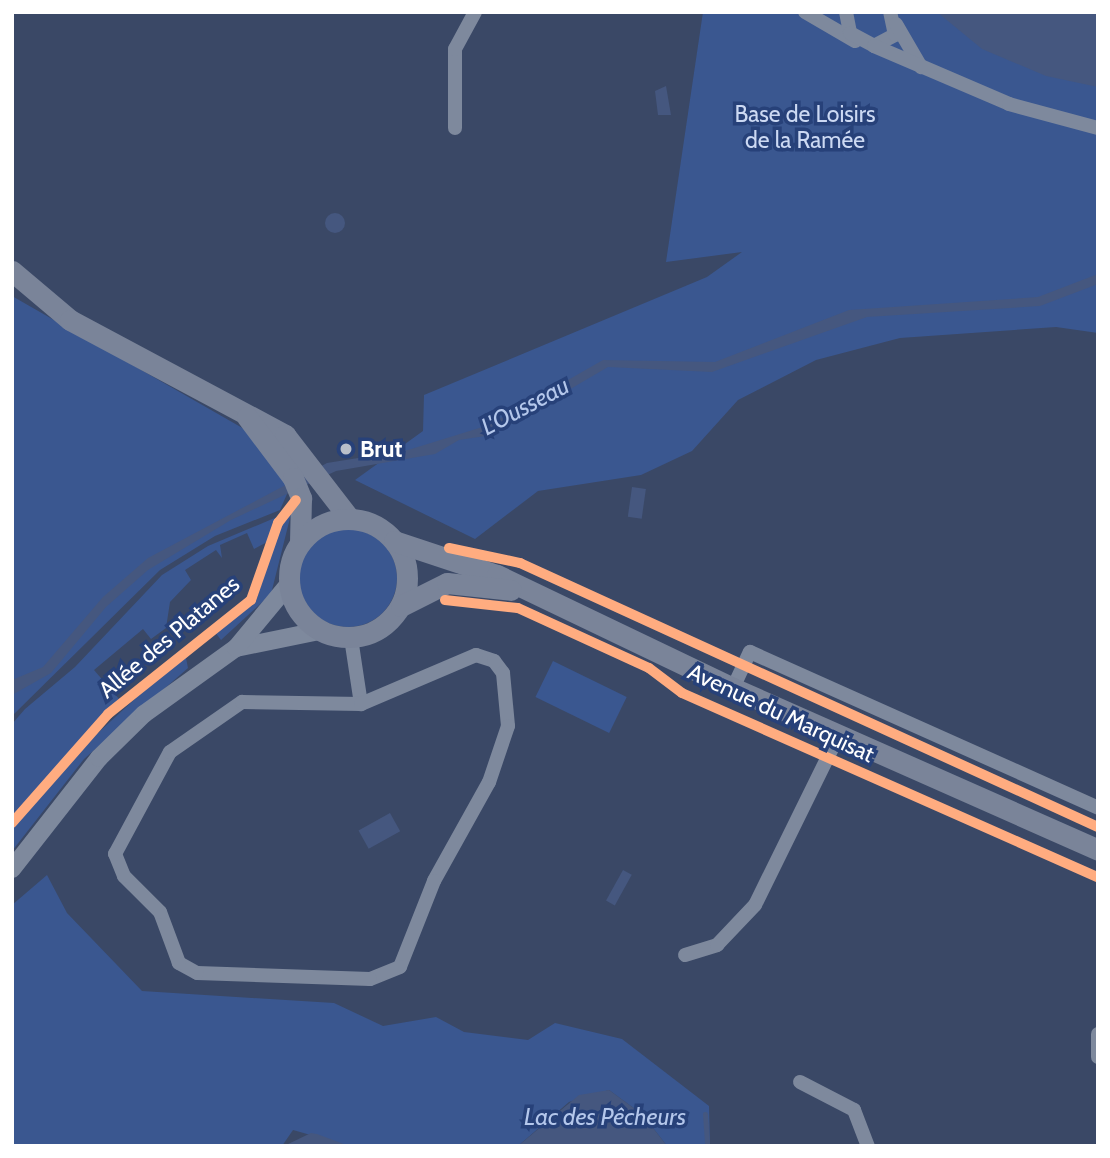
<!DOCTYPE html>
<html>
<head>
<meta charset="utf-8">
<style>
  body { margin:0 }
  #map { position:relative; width:1110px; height:1158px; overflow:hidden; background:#3a4866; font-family:Cabin,sans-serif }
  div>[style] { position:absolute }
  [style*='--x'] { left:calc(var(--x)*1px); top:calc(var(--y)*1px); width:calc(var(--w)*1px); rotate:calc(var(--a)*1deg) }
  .green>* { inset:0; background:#3a5790; transform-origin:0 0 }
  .round { border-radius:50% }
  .water>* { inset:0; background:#45577f; transform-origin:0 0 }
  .stream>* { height:5px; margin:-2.5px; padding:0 2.5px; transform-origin:2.5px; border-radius:2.5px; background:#45577f }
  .minor>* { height:14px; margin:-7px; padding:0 7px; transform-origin:7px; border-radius:7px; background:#7e899d }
  .tertiary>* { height:18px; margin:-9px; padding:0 9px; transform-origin:9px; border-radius:9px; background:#7e899d }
  .secondary>* { height:21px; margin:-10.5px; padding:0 10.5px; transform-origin:10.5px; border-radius:10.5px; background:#7a8499 }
  .secondary>.ring { margin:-10.5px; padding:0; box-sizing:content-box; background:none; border:21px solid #7a8499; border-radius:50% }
  .cycleway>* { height:10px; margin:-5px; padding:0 5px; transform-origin:5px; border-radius:5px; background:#ffac80 }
  .dots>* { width:19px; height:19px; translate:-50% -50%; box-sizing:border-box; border:4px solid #274179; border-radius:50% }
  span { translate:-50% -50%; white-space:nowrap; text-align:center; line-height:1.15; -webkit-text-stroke:7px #274179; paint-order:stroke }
  .park-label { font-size:23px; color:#ccd9f3 }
  .poi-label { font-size:23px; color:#fff; font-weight:700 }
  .left { translate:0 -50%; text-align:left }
  .street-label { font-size:23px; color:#fff }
  .water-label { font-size:24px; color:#b4c7eb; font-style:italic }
  .frame { position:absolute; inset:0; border:14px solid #fff; pointer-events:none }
</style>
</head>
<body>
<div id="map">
  <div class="green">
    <div style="clip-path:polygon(703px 12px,1098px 12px,1098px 333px,1056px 327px,900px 338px,816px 360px,738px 400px,692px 451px,641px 475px,538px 491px,475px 539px,355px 480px,423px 431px,424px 395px,707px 277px,742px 252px,666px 262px)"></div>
    <div style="clip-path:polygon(12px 296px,281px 450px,287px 494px,280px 510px,215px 536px,160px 570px,12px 716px)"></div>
    <div style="clip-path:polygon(292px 510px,271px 594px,221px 640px,215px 632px,257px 598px,280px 527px)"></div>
    <div style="clip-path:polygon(277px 517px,267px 542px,254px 549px,247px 533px,220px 545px,222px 558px,216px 550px,185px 570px,191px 580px,170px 602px,166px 628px,151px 639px,143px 629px,94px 670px,119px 699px,12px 818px,12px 724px,25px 709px,75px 667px,162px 575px,208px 546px)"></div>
    <div class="round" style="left:299px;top:529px;width:98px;height:98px"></div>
    <div style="clip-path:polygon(185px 653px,188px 668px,84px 759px,12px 851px,12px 829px,62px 766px)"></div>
    <div style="left:553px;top:661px;width:82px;height:40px;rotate:26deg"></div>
    <div style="clip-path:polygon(47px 875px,67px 913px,142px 991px,334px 1003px,383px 1026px,436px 1017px,464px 1032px,528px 1040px,555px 1023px,622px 1039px,709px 1106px,710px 1146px,667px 1146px,643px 1115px,609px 1090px,569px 1102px,518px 1146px,349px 1146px,293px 1130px,282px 1146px,12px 1146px,12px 905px)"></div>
  </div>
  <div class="water">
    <div style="clip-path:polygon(937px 12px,1098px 12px,1098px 87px,1046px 76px,982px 49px)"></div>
    <div style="clip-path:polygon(666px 86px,671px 115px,658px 115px,655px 91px)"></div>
    <div class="round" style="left:325px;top:213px;width:20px;height:20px"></div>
    <div style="clip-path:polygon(1098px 274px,1098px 284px,1040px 306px,867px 317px,712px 372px,608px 367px,492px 435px,459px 440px,435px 454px,336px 471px,231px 520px,148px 570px,106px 607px,51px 673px,12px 695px,12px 680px,43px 667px,103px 597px,148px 558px,327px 463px,408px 450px,489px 425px,603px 360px,715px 362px,849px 310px,1038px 297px)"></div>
    <div style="left:632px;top:487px;width:14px;height:30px;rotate:8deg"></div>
    <div style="left:390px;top:813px;width:21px;height:36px;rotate:61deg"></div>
    <div style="left:623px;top:870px;width:10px;height:35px;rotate:29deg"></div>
    <div style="clip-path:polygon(609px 1090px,643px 1115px,667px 1146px,518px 1146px,579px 1095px)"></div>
    <div style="clip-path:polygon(311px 1133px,317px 1134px,349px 1146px,284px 1146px)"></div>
  </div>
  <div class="stream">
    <div style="--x:705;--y:1114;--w:32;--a:86"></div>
  </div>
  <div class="minor">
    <div style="--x:805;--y:12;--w:58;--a:30.1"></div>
    <div style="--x:846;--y:12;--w:21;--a:79"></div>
    <div style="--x:850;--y:33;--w:27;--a:28"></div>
    <div style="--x:874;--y:46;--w:24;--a:-28"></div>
    <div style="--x:895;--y:35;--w:24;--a:-102"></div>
    <div style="--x:896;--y:24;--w:50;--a:59.8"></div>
    <div style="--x:874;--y:46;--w:147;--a:23.2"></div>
    <div style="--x:1009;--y:104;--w:92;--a:15.1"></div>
    <div style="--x:455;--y:128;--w:79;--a:-90"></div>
    <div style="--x:455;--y:49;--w:42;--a:-61.6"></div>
    <div style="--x:351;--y:638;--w:67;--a:81.4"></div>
    <div style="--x:476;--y:655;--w:19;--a:18"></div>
    <div style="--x:494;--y:661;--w:15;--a:53"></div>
    <div style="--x:503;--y:673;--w:53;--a:84.6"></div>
    <div style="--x:508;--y:726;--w:59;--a:108.7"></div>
    <div style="--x:489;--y:782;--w:113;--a:119.1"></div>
    <div style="--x:434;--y:881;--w:92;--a:111.6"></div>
    <div style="--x:400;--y:967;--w:32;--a:158"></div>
    <div style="--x:370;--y:979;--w:173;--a:-178"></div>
    <div style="--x:197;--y:973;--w:21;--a:-151"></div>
    <div style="--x:179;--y:963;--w:54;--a:-110.4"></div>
    <div style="--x:160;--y:912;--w:51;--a:-135"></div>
    <div style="--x:124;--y:876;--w:24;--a:-112"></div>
    <div style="--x:115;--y:854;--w:116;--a:-61.7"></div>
    <div style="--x:170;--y:752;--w:88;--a:-34.8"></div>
    <div style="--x:242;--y:702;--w:119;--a:1"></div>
    <div style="--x:361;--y:704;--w:125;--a:-23.1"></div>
    <div style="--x:733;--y:688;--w:40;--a:-65"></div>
    <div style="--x:750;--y:652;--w:381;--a:24.1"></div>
    <div style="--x:685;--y:955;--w:34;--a:-17"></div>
    <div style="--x:717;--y:945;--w:55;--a:-46.5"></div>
    <div style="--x:755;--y:905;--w:188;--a:-63.8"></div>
    <div style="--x:1098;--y:1034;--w:23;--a:90"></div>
    <div style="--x:800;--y:1082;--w:61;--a:27.4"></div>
    <div style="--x:854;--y:1110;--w:39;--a:69"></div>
  </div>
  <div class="tertiary">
    <div style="--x:236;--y:648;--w:85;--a:-11.6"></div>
    <div style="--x:12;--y:869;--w:141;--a:-51.9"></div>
    <div style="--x:99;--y:758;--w:63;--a:-44.4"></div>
    <div style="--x:144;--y:714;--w:113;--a:-35.7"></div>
    <div style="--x:236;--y:648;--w:83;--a:-50.4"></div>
  </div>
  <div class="secondary">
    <div style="--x:12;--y:271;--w:76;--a:40.2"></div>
    <div style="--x:70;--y:320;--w:244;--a:28.1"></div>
    <div style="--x:285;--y:435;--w:106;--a:52.3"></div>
    <div style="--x:247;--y:417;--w:76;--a:53"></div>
    <div style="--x:293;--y:478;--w:22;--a:68"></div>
    <div style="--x:301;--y:498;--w:45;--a:91.3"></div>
    <div class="ring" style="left:289px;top:519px;width:97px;height:97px"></div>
    <div style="--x:394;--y:541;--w:108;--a:18.3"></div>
    <div style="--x:497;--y:575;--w:262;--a:25.6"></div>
    <div style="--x:733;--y:688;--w:399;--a:23.9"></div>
    <div style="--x:401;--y:606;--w:51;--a:-26.6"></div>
    <div style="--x:447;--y:583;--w:64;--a:6.2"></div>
  </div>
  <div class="cycleway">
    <div style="--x:449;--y:548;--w:73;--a:11.9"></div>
    <div style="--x:520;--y:563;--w:635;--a:24.55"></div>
    <div style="--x:445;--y:600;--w:73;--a:6.3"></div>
    <div style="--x:518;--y:608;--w:144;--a:24.6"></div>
    <div style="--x:649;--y:668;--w:41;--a:37.1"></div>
    <div style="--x:682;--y:693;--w:455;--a:23.9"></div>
    <div style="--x:12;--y:823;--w:145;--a:-48.6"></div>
    <div style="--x:108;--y:714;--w:183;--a:-38.6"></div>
    <div style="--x:251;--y:600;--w:82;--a:-70.7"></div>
    <div style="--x:278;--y:523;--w:29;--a:-52"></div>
  </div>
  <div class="dots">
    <div style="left:346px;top:449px;background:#babfc9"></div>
  </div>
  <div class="park-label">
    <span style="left:805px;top:127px">Base de Loisirs<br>de la Ramée</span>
  </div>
  <div class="poi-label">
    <span class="left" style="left:360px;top:449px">Brut</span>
  </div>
  <div class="street-label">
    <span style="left:169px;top:637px;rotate:-40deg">Allée des Platanes</span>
    <span style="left:781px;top:713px;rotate:25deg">Avenue du Marquisat</span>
  </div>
  <div class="water-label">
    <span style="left:525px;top:406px;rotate:-28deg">L'Ousseau</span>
    <span style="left:605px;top:1117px">Lac des Pêcheurs</span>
  </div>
  <div class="frame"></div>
</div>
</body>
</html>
